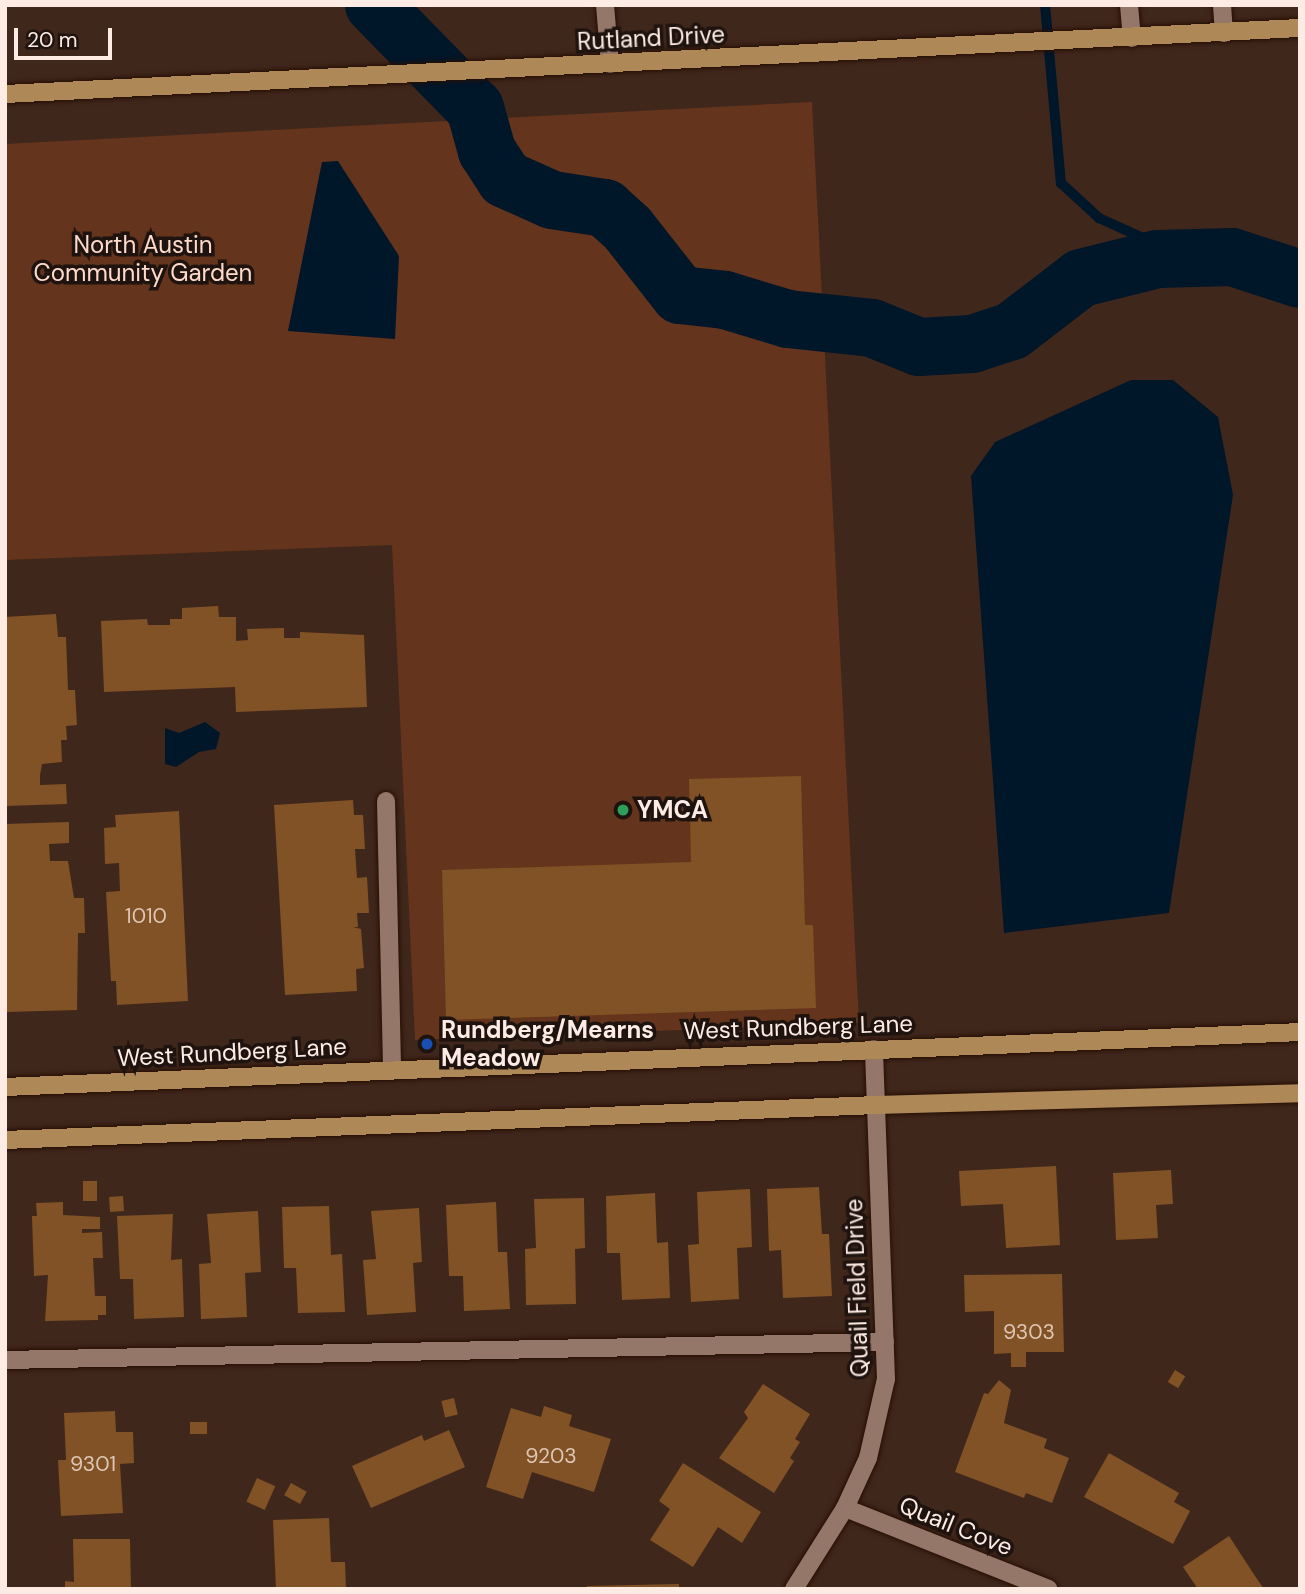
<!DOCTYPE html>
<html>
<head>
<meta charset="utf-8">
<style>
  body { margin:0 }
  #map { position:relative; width:1305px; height:1594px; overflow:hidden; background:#40271b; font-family:"DM Sans",sans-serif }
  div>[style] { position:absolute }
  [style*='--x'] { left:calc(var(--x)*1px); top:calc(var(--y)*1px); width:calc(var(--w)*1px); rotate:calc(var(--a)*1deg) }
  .green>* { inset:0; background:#64341c }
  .water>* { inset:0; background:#001629 }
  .stream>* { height:10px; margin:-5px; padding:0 5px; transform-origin:5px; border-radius:5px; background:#001629 }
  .river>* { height:58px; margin:-29px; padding:0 29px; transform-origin:29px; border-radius:29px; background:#001629 }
  .building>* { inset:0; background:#805225; transform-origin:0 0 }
  .roads { filter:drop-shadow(0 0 2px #260f05) drop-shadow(0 0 2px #260f05) }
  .lane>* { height:18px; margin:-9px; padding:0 9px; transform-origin:9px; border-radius:9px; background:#957769 }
  .street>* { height:18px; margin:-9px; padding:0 9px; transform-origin:9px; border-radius:9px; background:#957769 }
  .secondary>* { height:18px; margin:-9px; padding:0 9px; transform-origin:9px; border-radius:9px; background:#ae8857 }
  .dots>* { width:19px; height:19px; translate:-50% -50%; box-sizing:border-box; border:4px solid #1e130e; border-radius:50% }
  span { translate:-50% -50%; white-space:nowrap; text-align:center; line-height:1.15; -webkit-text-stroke:7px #1e130e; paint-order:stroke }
  .number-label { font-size:21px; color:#dec5b4 }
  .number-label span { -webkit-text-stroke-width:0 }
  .street-label { font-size:24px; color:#fdebe4 }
  .park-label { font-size:24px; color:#fedaca }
  .poi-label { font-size:24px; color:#fdebe4; font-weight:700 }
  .left { translate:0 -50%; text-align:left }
  .frame { position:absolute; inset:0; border:7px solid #fdebe4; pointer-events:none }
  .scale { position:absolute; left:14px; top:28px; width:98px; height:32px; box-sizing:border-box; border:4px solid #fdebe4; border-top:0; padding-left:9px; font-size:21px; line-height:24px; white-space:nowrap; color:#fdebe4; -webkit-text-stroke:5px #1e130e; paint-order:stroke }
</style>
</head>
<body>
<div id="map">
  <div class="green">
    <div style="clip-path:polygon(812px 102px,859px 1023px,415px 1040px,392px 545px,5px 560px,5px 144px)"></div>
  </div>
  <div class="water">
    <div style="clip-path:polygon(338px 161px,399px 256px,395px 339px,288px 331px,322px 162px)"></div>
    <div style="clip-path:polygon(1131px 380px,1173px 380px,1218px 417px,1233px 495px,1169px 913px,1004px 933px,971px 476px,995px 442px)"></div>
    <div style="clip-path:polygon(205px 722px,220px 733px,216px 749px,199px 752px,176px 767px,165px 764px,165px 728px,179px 733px)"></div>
  </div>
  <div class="stream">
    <div style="--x:1045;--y:5;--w:179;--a:84.9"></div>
    <div style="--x:1061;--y:183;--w:52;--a:42.6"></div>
    <div style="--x:1099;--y:218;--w:97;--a:24.4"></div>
  </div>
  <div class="river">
    <div style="--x:374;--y:5;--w:144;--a:45.6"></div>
    <div style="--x:475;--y:108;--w:45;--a:74.4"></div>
    <div style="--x:487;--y:151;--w:33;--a:57"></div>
    <div style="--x:505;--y:179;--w:51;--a:24.1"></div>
    <div style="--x:552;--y:200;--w:54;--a:8.6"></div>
    <div style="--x:605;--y:208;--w:31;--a:42"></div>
    <div style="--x:628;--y:229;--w:84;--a:51.8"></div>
    <div style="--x:680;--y:295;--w:45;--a:6.3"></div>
    <div style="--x:725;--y:300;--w:66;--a:16.8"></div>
    <div style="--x:788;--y:319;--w:84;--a:6.1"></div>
    <div style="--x:872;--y:328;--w:51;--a:22"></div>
    <div style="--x:919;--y:347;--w:53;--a:-3.2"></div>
    <div style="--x:972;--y:344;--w:42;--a:-18"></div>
    <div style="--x:1012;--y:331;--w:87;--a:-37.5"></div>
    <div style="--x:1081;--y:278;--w:79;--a:-13.9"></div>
    <div style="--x:1158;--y:259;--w:74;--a:-1.5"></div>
    <div style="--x:1232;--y:257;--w:71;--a:17.9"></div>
  </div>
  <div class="building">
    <div style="clip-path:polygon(218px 606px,219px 617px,236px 617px,236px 641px,248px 640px,247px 629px,284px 628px,284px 638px,300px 638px,300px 632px,364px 635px,367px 707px,236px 712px,235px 687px,104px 692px,101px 621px,147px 619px,148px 625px,170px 625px,170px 619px,182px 619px,182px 608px)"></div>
    <div style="clip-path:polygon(56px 614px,58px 637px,66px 637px,68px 690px,75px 690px,77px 725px,66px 726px,67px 740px,61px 740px,62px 762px,42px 764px,40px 775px,40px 785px,66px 784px,67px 804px,5px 806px,5px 617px)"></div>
    <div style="clip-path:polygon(801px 776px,805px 925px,813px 925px,816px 1008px,446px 1020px,442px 870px,691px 862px,689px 779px)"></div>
    <div style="clip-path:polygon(353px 800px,354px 815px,363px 815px,365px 849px,355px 849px,357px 878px,367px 877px,369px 913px,357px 913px,358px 927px,353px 927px,361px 929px,364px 968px,356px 969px,357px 991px,285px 995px,274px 805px)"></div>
    <div style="clip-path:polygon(179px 811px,188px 1001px,117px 1005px,116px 981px,111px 981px,106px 892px,120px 891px,119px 863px,105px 864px,104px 828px,116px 827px,115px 815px)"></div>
    <div style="clip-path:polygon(69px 822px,69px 843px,49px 844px,50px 861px,68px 861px,74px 898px,84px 898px,85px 933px,78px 933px,77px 1010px,6px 1012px,5px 824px)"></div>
    <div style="clip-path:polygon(1056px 1166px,1060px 1245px,1006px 1248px,1003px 1204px,961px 1206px,959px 1171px)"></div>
    <div style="clip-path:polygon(1171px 1170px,1173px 1204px,1156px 1205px,1158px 1238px,1116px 1240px,1113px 1173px)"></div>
    <div style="left:83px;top:1181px;width:14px;height:20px"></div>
    <div style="clip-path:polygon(819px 1187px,822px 1234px,829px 1234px,832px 1296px,783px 1298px,781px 1250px,769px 1251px,767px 1189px)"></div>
    <div style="clip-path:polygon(750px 1189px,752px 1247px,737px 1248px,739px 1299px,691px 1302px,688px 1245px,699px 1244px,697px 1192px)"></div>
    <div style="clip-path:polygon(655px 1193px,657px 1243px,668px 1242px,670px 1298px,622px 1300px,620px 1253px,607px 1253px,606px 1196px)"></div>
    <div style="left:123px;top:1196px;width:15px;height:14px;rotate:86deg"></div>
    <div style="clip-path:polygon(584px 1198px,585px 1248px,575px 1249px,576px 1304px,526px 1305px,525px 1249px,536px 1248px,534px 1199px)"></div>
    <div style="clip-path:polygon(63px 1202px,63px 1215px,100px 1217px,100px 1229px,82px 1229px,82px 1233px,102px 1232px,103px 1258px,93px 1258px,95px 1296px,106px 1296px,106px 1315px,98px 1315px,98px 1320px,45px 1321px,48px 1275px,34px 1276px,32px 1216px,37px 1216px,36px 1203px)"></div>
    <div style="clip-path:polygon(496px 1202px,498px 1252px,507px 1252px,510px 1309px,464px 1311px,463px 1276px,449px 1276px,446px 1205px)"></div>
    <div style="clip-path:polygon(329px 1206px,331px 1255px,342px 1254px,345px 1312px,298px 1313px,296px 1268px,284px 1268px,282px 1207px)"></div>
    <div style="clip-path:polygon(419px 1208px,422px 1262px,413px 1263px,416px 1312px,367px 1315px,363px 1260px,376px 1259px,371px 1211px)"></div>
    <div style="clip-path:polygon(258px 1211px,261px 1272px,245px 1273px,247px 1317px,201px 1319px,199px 1264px,211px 1263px,207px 1214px)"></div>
    <div style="clip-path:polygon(173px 1214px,171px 1260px,182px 1259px,184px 1317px,134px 1319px,133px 1279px,120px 1279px,117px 1216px)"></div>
    <div style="clip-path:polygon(1062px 1274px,1064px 1352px,1026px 1352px,1026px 1367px,1011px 1367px,1011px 1353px,994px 1354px,994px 1311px,965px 1312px,964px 1275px)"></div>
    <div style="left:1175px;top:1370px;width:12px;height:14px;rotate:31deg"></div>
    <div style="clip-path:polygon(999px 1380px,1011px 1390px,1004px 1423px,1047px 1439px,1044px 1448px,1069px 1458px,1052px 1503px,1026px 1493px,1024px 1498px,955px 1472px,984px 1393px,988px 1394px)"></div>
    <div style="clip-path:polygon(763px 1384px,810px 1414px,795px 1439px,800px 1442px,790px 1458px,794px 1461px,774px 1493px,719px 1458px,748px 1418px,744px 1412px)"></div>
    <div style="left:454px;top:1398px;width:17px;height:13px;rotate:77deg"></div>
    <div style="clip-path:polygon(544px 1406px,572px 1415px,569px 1426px,611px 1439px,594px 1492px,532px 1472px,523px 1499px,486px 1487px,511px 1408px,541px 1417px)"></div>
    <div style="clip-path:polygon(115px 1411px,116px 1432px,133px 1432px,134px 1463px,120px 1464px,123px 1513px,61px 1516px,58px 1460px,66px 1460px,64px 1413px)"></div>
    <div style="left:190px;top:1422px;width:17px;height:12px"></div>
    <div style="clip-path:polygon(449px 1430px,465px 1467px,371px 1508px,352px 1466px,422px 1435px,424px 1441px)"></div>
    <div style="clip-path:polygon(1109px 1453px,1179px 1493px,1174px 1502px,1190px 1511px,1173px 1544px,1084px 1497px)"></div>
    <div style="clip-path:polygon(683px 1463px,761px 1512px,742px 1543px,718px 1527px,693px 1567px,650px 1540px,670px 1509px,659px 1501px)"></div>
    <div style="left:257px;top:1478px;width:20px;height:26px;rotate:24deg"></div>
    <div style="left:291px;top:1483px;width:18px;height:14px;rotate:29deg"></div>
    <div style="clip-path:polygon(329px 1518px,331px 1562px,345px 1562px,346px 1589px,276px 1589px,273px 1520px)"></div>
    <div style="clip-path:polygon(1229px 1536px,1255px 1576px,1264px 1589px,1198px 1589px,1183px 1567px)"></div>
    <div style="clip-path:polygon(73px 1539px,130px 1539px,131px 1589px,65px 1589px,65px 1581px,74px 1582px)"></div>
    <div style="clip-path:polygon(679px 1584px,679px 1589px,587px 1589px,587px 1586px)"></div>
  </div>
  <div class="roads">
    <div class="lane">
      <div style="--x:1129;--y:5;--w:33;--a:85"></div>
      <div style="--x:1222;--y:5;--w:28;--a:86"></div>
      <div style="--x:386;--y:801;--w:267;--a:88.7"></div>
      <div style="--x:5;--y:1360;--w:880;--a:-1.17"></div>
    </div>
    <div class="street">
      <div style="--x:605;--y:5;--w:59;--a:85.2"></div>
      <div style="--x:845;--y:1508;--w:219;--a:21.7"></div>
      <div style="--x:794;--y:1589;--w:96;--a:-57.8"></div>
      <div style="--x:845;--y:1508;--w:55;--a:-65.3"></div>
      <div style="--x:868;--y:1458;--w:81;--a:-77.2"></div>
      <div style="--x:886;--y:1379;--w:330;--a:-92.1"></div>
    </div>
    <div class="secondary">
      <div style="--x:5;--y:94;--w:1297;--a:-2.92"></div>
      <div style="--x:5;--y:1087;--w:1296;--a:-2.43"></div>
      <div style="--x:5;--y:1140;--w:872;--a:-2.3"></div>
      <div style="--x:876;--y:1105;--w:424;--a:-1.6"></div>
    </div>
  </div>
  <div class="dots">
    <div style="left:623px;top:810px;background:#2e9e5b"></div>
    <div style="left:427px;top:1044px;background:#1a4fb4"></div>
  </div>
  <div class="number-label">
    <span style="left:146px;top:916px">1010</span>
    <span style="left:1029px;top:1332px">9303</span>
    <span style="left:551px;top:1456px">9203</span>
    <span style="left:93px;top:1464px">9301</span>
  </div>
  <div class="street-label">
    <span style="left:651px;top:38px;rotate:-3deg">Rutland Drive</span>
    <span style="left:798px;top:1027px;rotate:-2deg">West Rundberg Lane</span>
    <span style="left:232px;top:1052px;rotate:-3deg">West Rundberg Lane</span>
    <span style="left:857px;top:1288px;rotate:-92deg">Quail Field Drive</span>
    <span style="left:956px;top:1526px;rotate:22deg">Quail Cove</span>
  </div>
  <div class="park-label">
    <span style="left:143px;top:259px">North Austin<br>Community Garden</span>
  </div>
  <div class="poi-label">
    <span class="left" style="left:637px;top:810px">YMCA</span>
    <span class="left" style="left:441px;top:1044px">Rundberg/Mearns<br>Meadow</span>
  </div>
  <div class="frame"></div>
  <div class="scale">20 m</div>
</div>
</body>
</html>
